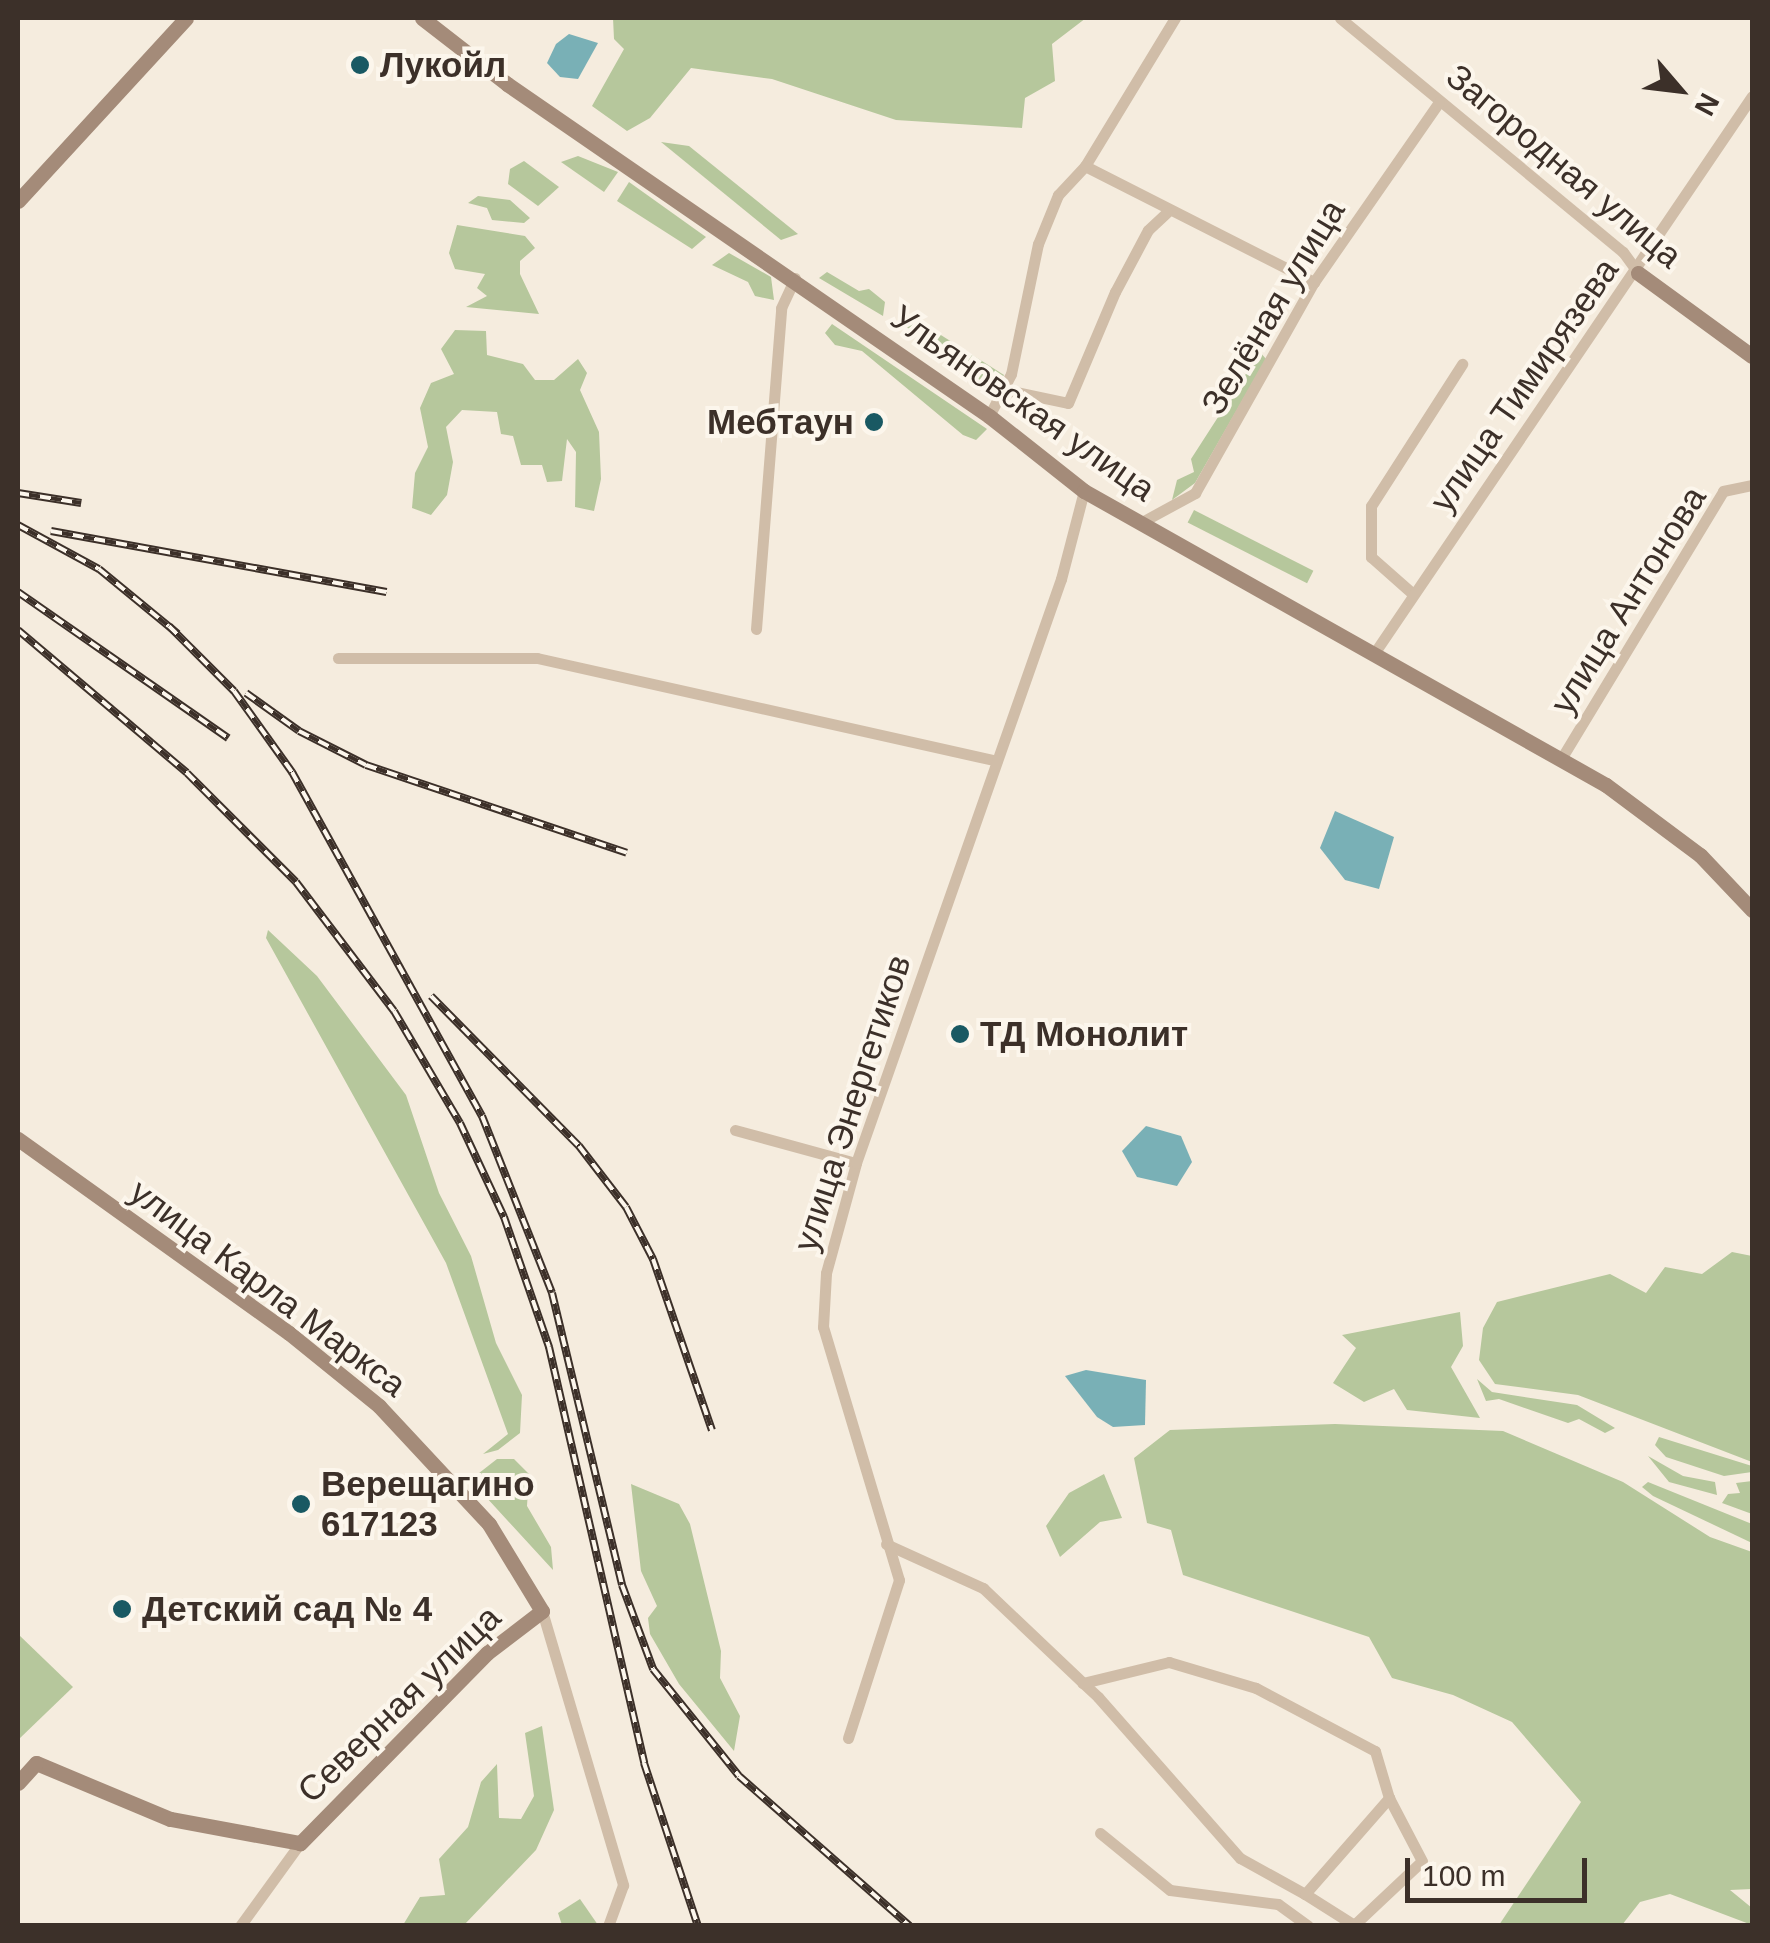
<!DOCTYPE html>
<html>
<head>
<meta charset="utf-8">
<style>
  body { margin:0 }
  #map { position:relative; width:1770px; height:1943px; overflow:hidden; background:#f5ecde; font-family:Arial,sans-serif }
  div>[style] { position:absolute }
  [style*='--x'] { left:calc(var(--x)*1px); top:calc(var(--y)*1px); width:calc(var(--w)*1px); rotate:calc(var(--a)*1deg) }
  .green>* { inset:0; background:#b6c79c; transform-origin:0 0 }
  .water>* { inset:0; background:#79b0b6 }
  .street>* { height:11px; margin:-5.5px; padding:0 5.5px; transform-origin:5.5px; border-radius:5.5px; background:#d0bda8 }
  .secondary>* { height:15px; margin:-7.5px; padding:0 7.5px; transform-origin:7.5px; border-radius:7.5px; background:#a48b79 }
  .rail>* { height:8px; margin-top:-4px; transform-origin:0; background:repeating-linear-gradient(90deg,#fcf6ec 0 11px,#3c3029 0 22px); box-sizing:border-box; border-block:2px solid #3c3029 }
  .dots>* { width:28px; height:28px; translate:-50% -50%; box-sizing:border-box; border:5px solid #fcf6ec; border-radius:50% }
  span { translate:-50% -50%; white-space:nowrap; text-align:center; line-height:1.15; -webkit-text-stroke:8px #fcf6ec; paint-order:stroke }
  .poi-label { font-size:35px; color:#3c3029; font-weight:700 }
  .left { translate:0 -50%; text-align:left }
  .right { translate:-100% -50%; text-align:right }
  .street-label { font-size:35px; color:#3c3029 }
  .frame { position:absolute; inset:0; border:20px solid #3c3029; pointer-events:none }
  .north { position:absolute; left:1630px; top:40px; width:100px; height:100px; -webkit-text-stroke:8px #fcf6ec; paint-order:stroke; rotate:118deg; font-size:28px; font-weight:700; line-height:40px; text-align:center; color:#3c3029 }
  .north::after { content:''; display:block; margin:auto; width:35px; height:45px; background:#3c3029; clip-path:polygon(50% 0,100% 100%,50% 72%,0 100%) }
  .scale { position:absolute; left:1405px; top:1858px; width:182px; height:45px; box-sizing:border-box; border:5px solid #3c3029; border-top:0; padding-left:12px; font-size:30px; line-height:35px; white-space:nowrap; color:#3c3029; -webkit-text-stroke:8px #fcf6ec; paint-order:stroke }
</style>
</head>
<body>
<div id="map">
  <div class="green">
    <div style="clip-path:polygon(613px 18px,1086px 18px,1052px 44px,1055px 81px,1025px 98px,1022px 128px,896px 120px,772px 79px,691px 68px,650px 118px,627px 131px,592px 106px,624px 49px,614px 39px)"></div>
    <div style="clip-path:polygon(661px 142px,689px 146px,798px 234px,781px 240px)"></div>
    <div style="clip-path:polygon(578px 156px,618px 172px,604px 192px,561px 162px)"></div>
    <div style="clip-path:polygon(524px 161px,559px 187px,538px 206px,508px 184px,510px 169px)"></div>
    <div style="clip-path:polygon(629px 182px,706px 237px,692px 249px,617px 201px)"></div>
    <div style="clip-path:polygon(478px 196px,510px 200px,530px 218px,524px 223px,492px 220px,487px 208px,468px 203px)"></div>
    <div style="clip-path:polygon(457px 225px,525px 236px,535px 248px,520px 261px,520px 274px,539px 314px,466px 307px,487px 296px,477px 288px,485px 274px,455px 269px,449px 253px)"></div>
    <div style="clip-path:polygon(729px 253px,771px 277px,774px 300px,755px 296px,748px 282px,712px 265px)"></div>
    <div style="clip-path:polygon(827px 272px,859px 291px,869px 289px,885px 302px,883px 316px,819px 278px)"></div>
    <div style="clip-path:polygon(914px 318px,1004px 375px,994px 391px,900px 322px)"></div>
    <div style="clip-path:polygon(832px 324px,987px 429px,976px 440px,963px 435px,862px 351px,835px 345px,825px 333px)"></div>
    <div style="clip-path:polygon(455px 330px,486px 331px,487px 355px,523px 364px,535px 380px,554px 380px,578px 359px,587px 373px,580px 390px,599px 432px,601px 479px,594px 511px,575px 507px,576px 452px,567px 439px,562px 481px,547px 482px,542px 465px,521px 465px,513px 436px,501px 434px,497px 412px,462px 410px,446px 427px,453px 462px,447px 495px,431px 515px,412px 508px,415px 473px,428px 447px,420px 408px,431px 383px,454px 374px,441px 349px)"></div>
    <div style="clip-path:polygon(1260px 352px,1266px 359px,1195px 483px,1172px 500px,1177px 480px,1194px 472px,1191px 459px)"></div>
    <div style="left:1194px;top:510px;width:134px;height:14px;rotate:27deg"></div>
    <div style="clip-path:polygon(268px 930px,317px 976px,406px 1095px,439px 1193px,471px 1256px,496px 1343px,522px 1395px,520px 1433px,498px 1450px,483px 1454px,508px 1434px,446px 1263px,266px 938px)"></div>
    <div style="clip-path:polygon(1732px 1252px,1752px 1256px,1752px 1462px,1578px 1395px,1495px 1384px,1479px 1360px,1483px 1328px,1497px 1302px,1610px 1274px,1646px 1293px,1665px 1267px,1702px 1274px)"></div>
    <div style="clip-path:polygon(1460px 1312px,1463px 1346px,1451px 1367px,1480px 1418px,1407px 1410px,1394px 1389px,1364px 1402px,1333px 1383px,1356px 1348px,1342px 1335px)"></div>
    <div style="clip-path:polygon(1477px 1379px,1492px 1392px,1577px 1405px,1615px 1428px,1605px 1433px,1579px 1419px,1568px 1423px,1499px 1399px,1486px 1401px)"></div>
    <div style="clip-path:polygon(1335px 1424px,1503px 1431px,1623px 1482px,1710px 1537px,1752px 1552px,1752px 1889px,1730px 1890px,1752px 1908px,1752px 1925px,1670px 1894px,1640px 1902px,1622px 1925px,1499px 1925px,1581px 1802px,1512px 1722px,1453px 1695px,1392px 1678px,1369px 1637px,1183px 1575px,1171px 1530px,1147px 1523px,1134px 1458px,1170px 1430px)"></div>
    <div style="clip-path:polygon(1659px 1437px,1752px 1466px,1752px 1472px,1724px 1476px,1666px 1457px,1655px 1445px)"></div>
    <div style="clip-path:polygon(1648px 1456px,1683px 1476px,1715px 1482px,1717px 1495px,1669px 1482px)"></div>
    <div style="clip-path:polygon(497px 1459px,514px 1459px,529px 1474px,527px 1506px,551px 1547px,553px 1570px,475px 1485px,474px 1477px)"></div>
    <div style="clip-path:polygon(1104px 1474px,1122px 1518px,1100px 1522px,1060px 1557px,1046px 1526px,1069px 1493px)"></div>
    <div style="clip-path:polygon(1752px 1481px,1752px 1514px,1722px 1503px,1728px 1494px,1740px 1493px,1736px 1483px)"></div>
    <div style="clip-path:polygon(1648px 1482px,1752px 1524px,1752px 1543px,1653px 1496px,1642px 1487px)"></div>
    <div style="clip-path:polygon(631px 1484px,679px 1504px,690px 1524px,721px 1651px,720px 1678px,740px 1716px,734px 1751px,679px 1684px,650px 1634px,648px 1618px,657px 1606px,641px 1571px)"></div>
    <div style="clip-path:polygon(18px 1634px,73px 1687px,18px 1740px)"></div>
    <div style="clip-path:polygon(542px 1726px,554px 1810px,536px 1850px,464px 1925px,403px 1925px,420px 1897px,445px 1895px,439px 1859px,468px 1827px,481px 1782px,497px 1764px,499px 1818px,521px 1819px,534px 1796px,525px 1733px)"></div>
    <div style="clip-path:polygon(580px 1899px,598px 1925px,562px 1925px,558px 1913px)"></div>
  </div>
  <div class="water">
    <div style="clip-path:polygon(569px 34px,598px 43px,578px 79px,560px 77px,547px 63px,556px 44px)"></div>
    <div style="clip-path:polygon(1335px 811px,1394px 837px,1379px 889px,1345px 880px,1320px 848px)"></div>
    <div style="clip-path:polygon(1146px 1126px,1181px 1136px,1192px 1162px,1177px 1186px,1137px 1177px,1122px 1151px)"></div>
    <div style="clip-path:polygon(1086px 1370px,1146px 1380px,1145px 1425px,1113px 1427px,1097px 1417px,1065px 1376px)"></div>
  </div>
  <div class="street">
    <div style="--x:1340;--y:18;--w:367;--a:39.6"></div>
    <div style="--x:1623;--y:252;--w:26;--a:54"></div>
    <div style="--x:1085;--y:166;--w:257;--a:26.9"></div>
    <div style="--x:1006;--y:390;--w:63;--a:11.8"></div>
    <div style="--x:1068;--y:403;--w:121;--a:-67.1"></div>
    <div style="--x:1115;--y:292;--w:70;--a:-62"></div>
    <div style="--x:1148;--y:230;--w:26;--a:-43"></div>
    <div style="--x:989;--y:416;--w:47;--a:-62.4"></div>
    <div style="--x:1011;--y:374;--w:133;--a:-78.3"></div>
    <div style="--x:1038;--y:244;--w:53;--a:-67.8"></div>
    <div style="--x:1058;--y:195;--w:40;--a:-47"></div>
    <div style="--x:1085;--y:166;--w:173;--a:-58.7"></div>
    <div style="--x:1140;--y:523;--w:63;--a:-28.6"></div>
    <div style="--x:1195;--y:493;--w:242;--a:-60.6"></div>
    <div style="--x:1314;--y:282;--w:219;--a:-55.2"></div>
    <div style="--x:1413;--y:594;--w:56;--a:-138.6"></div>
    <div style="--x:1371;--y:557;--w:51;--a:-90"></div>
    <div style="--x:1371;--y:506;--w:169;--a:-57.3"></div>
    <div style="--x:756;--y:629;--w:322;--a:-85.5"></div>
    <div style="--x:781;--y:308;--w:33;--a:-65"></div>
    <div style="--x:1373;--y:655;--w:675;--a:-55.86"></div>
    <div style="--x:338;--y:658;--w:199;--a:0"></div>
    <div style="--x:537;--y:658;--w:471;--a:12.6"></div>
    <div style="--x:1561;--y:759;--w:313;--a:-58.8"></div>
    <div style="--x:1723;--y:491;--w:30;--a:-12"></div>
    <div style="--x:735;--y:1130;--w:125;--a:15.3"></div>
    <div style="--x:886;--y:1544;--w:107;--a:24.4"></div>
    <div style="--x:983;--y:1588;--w:138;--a:43.5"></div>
    <div style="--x:1083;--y:1683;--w:21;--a:43"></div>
    <div style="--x:1098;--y:1697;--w:215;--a:48.6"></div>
    <div style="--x:1240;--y:1858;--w:74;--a:29"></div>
    <div style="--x:1305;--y:1894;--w:128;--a:-48.8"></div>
    <div style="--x:1389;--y:1798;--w:49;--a:-106.6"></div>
    <div style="--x:1375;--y:1751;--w:135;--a:-152.1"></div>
    <div style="--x:1256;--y:1688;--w:91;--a:-163.4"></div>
    <div style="--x:1169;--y:1662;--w:89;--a:166.3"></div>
    <div style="--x:542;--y:1611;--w:286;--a:73.5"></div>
    <div style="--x:623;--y:1885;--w:44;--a:110.1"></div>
    <div style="--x:848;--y:1738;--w:166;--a:-72.1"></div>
    <div style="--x:899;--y:1580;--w:264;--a:-106.7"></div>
    <div style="--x:823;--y:1327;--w:54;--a:-86.8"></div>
    <div style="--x:826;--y:1273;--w:114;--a:-74.7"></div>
    <div style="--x:856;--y:1163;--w:619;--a:-70.66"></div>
    <div style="--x:1061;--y:579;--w:91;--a:-75.4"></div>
    <div style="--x:1100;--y:1833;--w:90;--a:39.2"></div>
    <div style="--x:1170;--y:1890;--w:109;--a:7.4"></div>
    <div style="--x:1278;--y:1904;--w:37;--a:36"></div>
    <div style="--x:1305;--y:1894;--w:58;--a:32.3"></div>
    <div style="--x:1354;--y:1925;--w:93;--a:-43.3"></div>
    <div style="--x:1422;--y:1861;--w:71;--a:-117.6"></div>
    <div style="--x:240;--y:1926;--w:102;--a:-54.1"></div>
  </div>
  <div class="secondary">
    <div style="--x:422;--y:18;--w:108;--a:37.8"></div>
    <div style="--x:507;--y:84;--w:585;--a:34.56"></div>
    <div style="--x:989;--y:416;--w:121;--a:38.3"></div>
    <div style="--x:1084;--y:491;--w:599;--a:29.39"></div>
    <div style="--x:1606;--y:785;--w:117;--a:36.7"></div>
    <div style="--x:1700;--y:855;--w:76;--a:46.6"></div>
    <div style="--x:18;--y:201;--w:248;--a:-47.4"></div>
    <div style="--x:1638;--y:273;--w:141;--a:36.1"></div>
    <div style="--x:18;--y:1139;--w:333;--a:35.6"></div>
    <div style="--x:289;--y:1333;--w:116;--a:39"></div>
    <div style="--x:379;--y:1406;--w:161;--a:47"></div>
    <div style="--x:489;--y:1524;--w:102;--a:58.7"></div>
    <div style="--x:542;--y:1611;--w:69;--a:142.6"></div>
    <div style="--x:487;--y:1653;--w:267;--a:134.5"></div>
    <div style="--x:300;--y:1843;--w:132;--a:-169.5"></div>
    <div style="--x:170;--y:1819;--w:145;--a:-157.3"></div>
    <div style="--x:36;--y:1763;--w:27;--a:132"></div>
  </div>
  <div class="rail">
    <div style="--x:18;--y:493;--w:64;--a:9"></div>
    <div style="--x:18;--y:525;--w:92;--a:28.5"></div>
    <div style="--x:99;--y:569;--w:102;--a:39.4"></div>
    <div style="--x:51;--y:531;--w:341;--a:10.3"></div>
    <div style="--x:18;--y:592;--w:256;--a:34.8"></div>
    <div style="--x:169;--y:626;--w:92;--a:45"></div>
    <div style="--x:234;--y:691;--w:100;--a:54.4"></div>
    <div style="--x:292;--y:772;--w:393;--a:61.1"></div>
    <div style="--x:482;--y:1116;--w:190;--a:68.4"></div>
    <div style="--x:552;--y:1293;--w:300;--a:76.5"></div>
    <div style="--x:622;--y:1585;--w:90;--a:69.7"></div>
    <div style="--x:653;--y:1669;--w:137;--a:51.2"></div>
    <div style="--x:739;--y:1776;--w:227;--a:41.3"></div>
    <div style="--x:18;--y:630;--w:221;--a:40.2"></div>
    <div style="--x:187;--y:773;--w:154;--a:45"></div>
    <div style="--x:296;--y:882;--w:162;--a:52.8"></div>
    <div style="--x:394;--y:1011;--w:130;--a:59.5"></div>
    <div style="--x:460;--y:1123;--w:104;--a:64.9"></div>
    <div style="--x:504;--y:1217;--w:138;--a:70.9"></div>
    <div style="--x:549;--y:1347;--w:427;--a:77.1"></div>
    <div style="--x:644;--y:1763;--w:172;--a:71.7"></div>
    <div style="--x:246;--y:693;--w:65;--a:35.6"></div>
    <div style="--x:299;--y:731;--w:75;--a:26.9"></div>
    <div style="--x:366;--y:765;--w:275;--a:18.6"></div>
    <div style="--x:431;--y:996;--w:211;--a:45.4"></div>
    <div style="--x:579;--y:1146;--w:77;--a:52.4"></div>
    <div style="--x:626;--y:1207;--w:59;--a:62.6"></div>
    <div style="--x:653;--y:1259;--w:181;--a:71"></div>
  </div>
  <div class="dots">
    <div style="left:360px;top:65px;background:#195963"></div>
    <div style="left:874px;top:422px;background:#195963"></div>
    <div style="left:960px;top:1034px;background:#195963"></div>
    <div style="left:301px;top:1504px;background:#195963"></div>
    <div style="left:122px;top:1609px;background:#195963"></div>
  </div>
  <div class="poi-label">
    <span class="left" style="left:380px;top:65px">Лукойл</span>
    <span class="right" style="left:854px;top:422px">Мебтаун</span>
    <span class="left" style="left:980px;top:1034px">ТД Монолит</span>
    <span class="left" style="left:321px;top:1504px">Верещагино<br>617123</span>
    <span class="left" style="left:142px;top:1609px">Детский сад № 4</span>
  </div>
  <div class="street-label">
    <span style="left:1564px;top:166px;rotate:40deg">Загородная улица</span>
    <span style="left:1273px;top:307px;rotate:-59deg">Зелёная улица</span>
    <span style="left:1524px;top:385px;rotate:-55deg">улица Тимирязева</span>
    <span style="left:1023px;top:403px;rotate:35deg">Ульяновская улица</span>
    <span style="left:1628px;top:600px;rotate:-58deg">улица Антонова</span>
    <span style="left:852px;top:1103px;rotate:-72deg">улица Энергетиков</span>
    <span style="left:268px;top:1288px;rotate:37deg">улица Карла Маркса</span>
    <span style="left:399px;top:1704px;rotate:-44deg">Северная улица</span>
  </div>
  <div class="frame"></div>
  <div class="north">N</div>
  <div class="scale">100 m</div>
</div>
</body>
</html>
